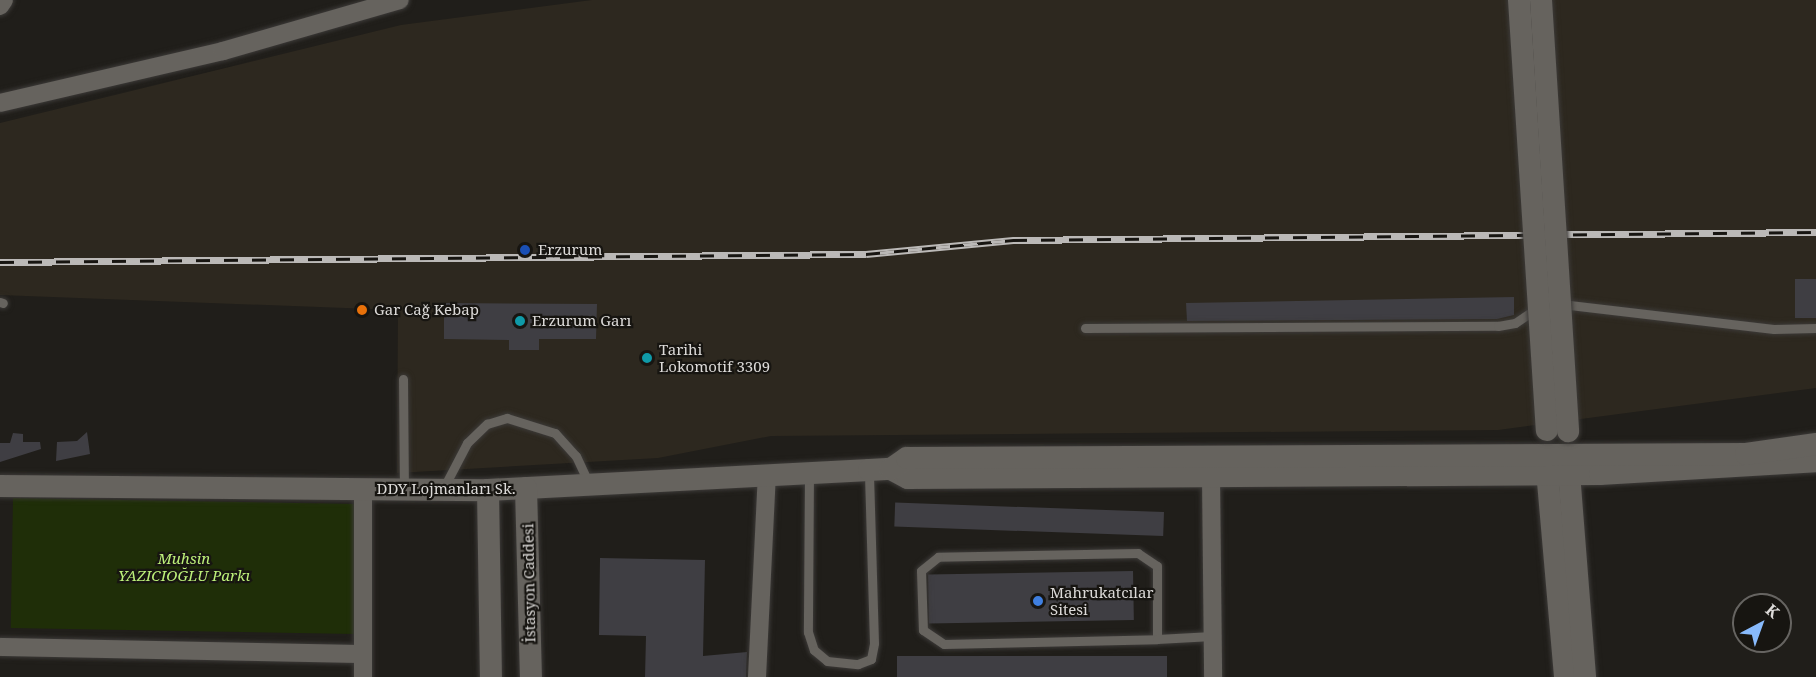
<!DOCTYPE html>
<html>
<head>
<meta charset="utf-8">
<style>
  body { margin:0 }
  #map { position:relative; width:1816px; height:677px; overflow:hidden; background:#201e1a; font-family:"Noto Serif",serif }
  div>[style] { position:absolute }
  [style*='--x'] { left:calc(var(--x)*1px); top:calc(var(--y)*1px); width:calc(var(--w)*1px); rotate:calc(var(--a)*1deg) }
  .built>* { inset:0; background:#2d281f }
  .green>* { inset:0; background:#1f2e08; transform-origin:0 0 }
  .building>* { inset:0; background:#3f3e43; transform-origin:0 0 }
  .roads { filter:drop-shadow(0 0 2px #3c3a38) drop-shadow(0 0 2px #3c3a38) }
  .service>* { height:9px; margin:-4.5px; padding:0 4.5px; transform-origin:4.5px; border-radius:4.5px; background:#66635e }
  .minor>* { height:18px; margin:-9px; padding:0 9px; transform-origin:9px; border-radius:9px; background:#66635e }
  .tertiary>* { height:22px; margin:-11px; padding:0 11px; transform-origin:11px; border-radius:11px; background:#66635e }
  .rail>* { height:7px; margin-top:-3.5px; transform-origin:0; background:repeating-linear-gradient(90deg,#171511 0 14px,#bbb9b7 0 28px); box-sizing:border-box; border-block:2px solid #bbb9b7 }
  .bridges { filter:drop-shadow(0 0 2px #3c3a38) drop-shadow(0 0 2px #3c3a38) }
  .tertiary-bridge>* { height:22px; margin:-11px; padding:0 11px; transform-origin:11px; border-radius:11px; background:#66635e }
  .dots>* { width:16px; height:16px; translate:-50% -50%; box-sizing:border-box; border:3px solid #171511; border-radius:50% }
  span { translate:-50% -50%; white-space:nowrap; text-align:center; line-height:1.15; -webkit-text-stroke:4.5px #171511; paint-order:stroke }
  .poi-label { font-size:15px; color:#dcdad8 }
  .left { translate:0 -50%; text-align:left }
  .street-label { font-size:15px; color:#dcdad8 }
  .park-label { font-size:15px; color:#bdf07a; font-style:italic }
  .north { position:absolute; left:1732px; top:593px; width:60px; height:60px; box-sizing:border-box; background:#171511; border:2px solid #666461; border-radius:50%; rotate:41deg; font-size:16px; font-weight:700; line-height:24px; text-align:center; color:#dcdad8 }
  .north::after { content:''; display:block; margin:auto; width:21px; height:27px; background:#88bafc; clip-path:polygon(50% 0,100% 100%,50% 72%,0 100%) }
</style>
</head>
<body>
<div id="map">
  <div class="built">
    <div style="clip-path:polygon(592px 0,1816px 0,1816px 388px,1498px 430px,771px 436px,658px 458px,397px 473px,398px 310px,0 295px,0 123px,401px 25px)"></div>
  </div>
  <div class="green">
    <div style="left:13px;top:498px;width:344px;height:130px;rotate:1deg"></div>
  </div>
  <div class="building">
    <div style="left:1795px;top:279px;width:21px;height:39px"></div>
    <div style="clip-path:polygon(1514px 297px,1514px 315px,1497px 319px,1187px 321px,1186px 303px)"></div>
    <div style="clip-path:polygon(444px 303px,597px 304px,596px 339px,539px 339px,539px 350px,509px 350px,509px 340px,444px 339px)"></div>
    <div style="clip-path:polygon(87px 432px,90px 454px,56px 461px,57px 442px,77px 441px)"></div>
    <div style="clip-path:polygon(13px 433px,23px 434px,23px 442px,40px 442px,41px 449px,0 462px,0 443px,10px 443px)"></div>
    <div style="left:1164px;top:512px;width:24px;height:269px;rotate:92deg"></div>
    <div style="clip-path:polygon(600px 558px,705px 560px,703px 656px,747px 652px,746px 677px,645px 677px,646px 636px,599px 635px)"></div>
    <div style="left:1133px;top:571px;width:49px;height:205px;rotate:89deg"></div>
    <div style="left:1167px;top:656px;width:21px;height:270px;rotate:90deg"></div>
  </div>
  <div class="roads">
    <div class="service">
      <div style="--x:0;--y:302;--w:3;--a:18"></div>
      <div style="--x:1561;--y:304;--w:214;--a:6.7"></div>
      <div style="--x:1774;--y:329;--w:42;--a:-1.4"></div>
      <div style="--x:1085;--y:328;--w:413;--a:-0.3"></div>
      <div style="--x:1498;--y:326;--w:17;--a:-10"></div>
      <div style="--x:1515;--y:323;--w:29;--a:-34"></div>
      <div style="--x:403;--y:379;--w:110;--a:89.5"></div>
      <div style="--x:809;--y:473;--w:159;--a:90.4"></div>
      <div style="--x:808;--y:632;--w:19;--a:72"></div>
      <div style="--x:814;--y:650;--w:17;--a:40"></div>
      <div style="--x:827;--y:661;--w:31;--a:6"></div>
      <div style="--x:858;--y:664;--w:14;--a:-21"></div>
      <div style="--x:871;--y:659;--w:16;--a:-79"></div>
      <div style="--x:874;--y:643;--w:173;--a:-91.7"></div>
      <div style="--x:443;--y:489;--w:52;--a:-62.4"></div>
      <div style="--x:467;--y:443;--w:28;--a:-44"></div>
      <div style="--x:487;--y:424;--w:21;--a:-17"></div>
      <div style="--x:507;--y:418;--w:50;--a:17.4"></div>
      <div style="--x:555;--y:433;--w:31;--a:48"></div>
      <div style="--x:576;--y:456;--w:31;--a:65"></div>
      <div style="--x:1157;--y:639;--w:73;--a:-90"></div>
      <div style="--x:1157;--y:566;--w:23;--a:-146"></div>
      <div style="--x:1138;--y:553;--w:200;--a:178.9"></div>
      <div style="--x:938;--y:557;--w:22;--a:141"></div>
      <div style="--x:921;--y:571;--w:59;--a:88.1"></div>
      <div style="--x:923;--y:630;--w:25;--a:34"></div>
      <div style="--x:944;--y:644;--w:213;--a:-1.3"></div>
      <div style="--x:1157;--y:639;--w:55;--a:-3.1"></div>
    </div>
    <div class="minor">
      <div style="--x:0;--y:6;--w:7;--a:-56"></div>
      <div style="--x:0;--y:103;--w:229;--a:-13.1"></div>
      <div style="--x:223;--y:51;--w:184;--a:-16.1"></div>
      <div style="--x:1211;--y:475;--w:202;--a:89.4"></div>
      <div style="--x:0;--y:647;--w:363;--a:1.1"></div>
      <div style="--x:363;--y:677;--w:188;--a:-90"></div>
      <div style="--x:757;--y:677;--w:202;--a:-87.2"></div>
    </div>
    <div class="tertiary">
      <div style="--x:1546;--y:459;--w:219;--a:85"></div>
      <div style="--x:1568;--y:460;--w:218;--a:85.5"></div>
      <div style="--x:891;--y:469;--w:19;--a:28"></div>
      <div style="--x:908;--y:478;--w:692;--a:-0.33"></div>
      <div style="--x:1600;--y:474;--w:216;--a:-3.4"></div>
      <div style="--x:0;--y:486;--w:488;--a:0.5"></div>
      <div style="--x:488;--y:490;--w:382;--a:-3"></div>
      <div style="--x:869;--y:470;--w:22;--a:-3"></div>
      <div style="--x:891;--y:469;--w:19;--a:-35"></div>
      <div style="--x:907;--y:458;--w:839;--a:-0.27"></div>
      <div style="--x:1746;--y:454;--w:71;--a:-8.1"></div>
      <div style="--x:526;--y:488;--w:189;--a:88.5"></div>
      <div style="--x:488;--y:490;--w:187;--a:89.1"></div>
    </div>
  </div>
  <div class="rail">
    <div style="--x:0;--y:262;--w:866;--a:-0.53"></div>
    <div style="--x:866;--y:254;--w:148;--a:-5.4"></div>
    <div style="--x:1013;--y:240;--w:803;--a:-0.57"></div>
  </div>
  <div class="bridges">
    <div class="tertiary-bridge">
      <div style="--x:1519;--y:0;--w:431;--a:86.3"></div>
      <div style="--x:1541;--y:0;--w:432;--a:86.4"></div>
    </div>
  </div>
  <div class="dots">
    <div style="left:525px;top:250px;background:#1a4fb4"></div>
    <div style="left:362px;top:310px;background:#e8710a"></div>
    <div style="left:520px;top:321px;background:#0f9aa8"></div>
    <div style="left:647px;top:358px;background:#0f9aa8"></div>
    <div style="left:1038px;top:601px;background:#3f7fe0"></div>
  </div>
  <div class="poi-label">
    <span class="left" style="left:538px;top:250px">Erzurum</span>
    <span class="left" style="left:374px;top:310px">Gar Cağ Kebap</span>
    <span class="left" style="left:532px;top:321px">Erzurum Garı</span>
    <span class="left" style="left:659px;top:358px">Tarihi<br>Lokomotif 3309</span>
    <span class="left" style="left:1050px;top:601px">Mahrukatcılar<br>Sitesi</span>
  </div>
  <div class="street-label">
    <span style="left:446px;top:489px">DDY Lojmanları Sk.</span>
    <span style="left:529px;top:583px;rotate:-91deg">İstasyon Caddesi</span>
  </div>
  <div class="park-label">
    <span style="left:184px;top:567px">Muhsin<br>YAZICIOĞLU Parkı</span>
  </div>
  <div class="north">K</div>
</div>
</body>
</html>
